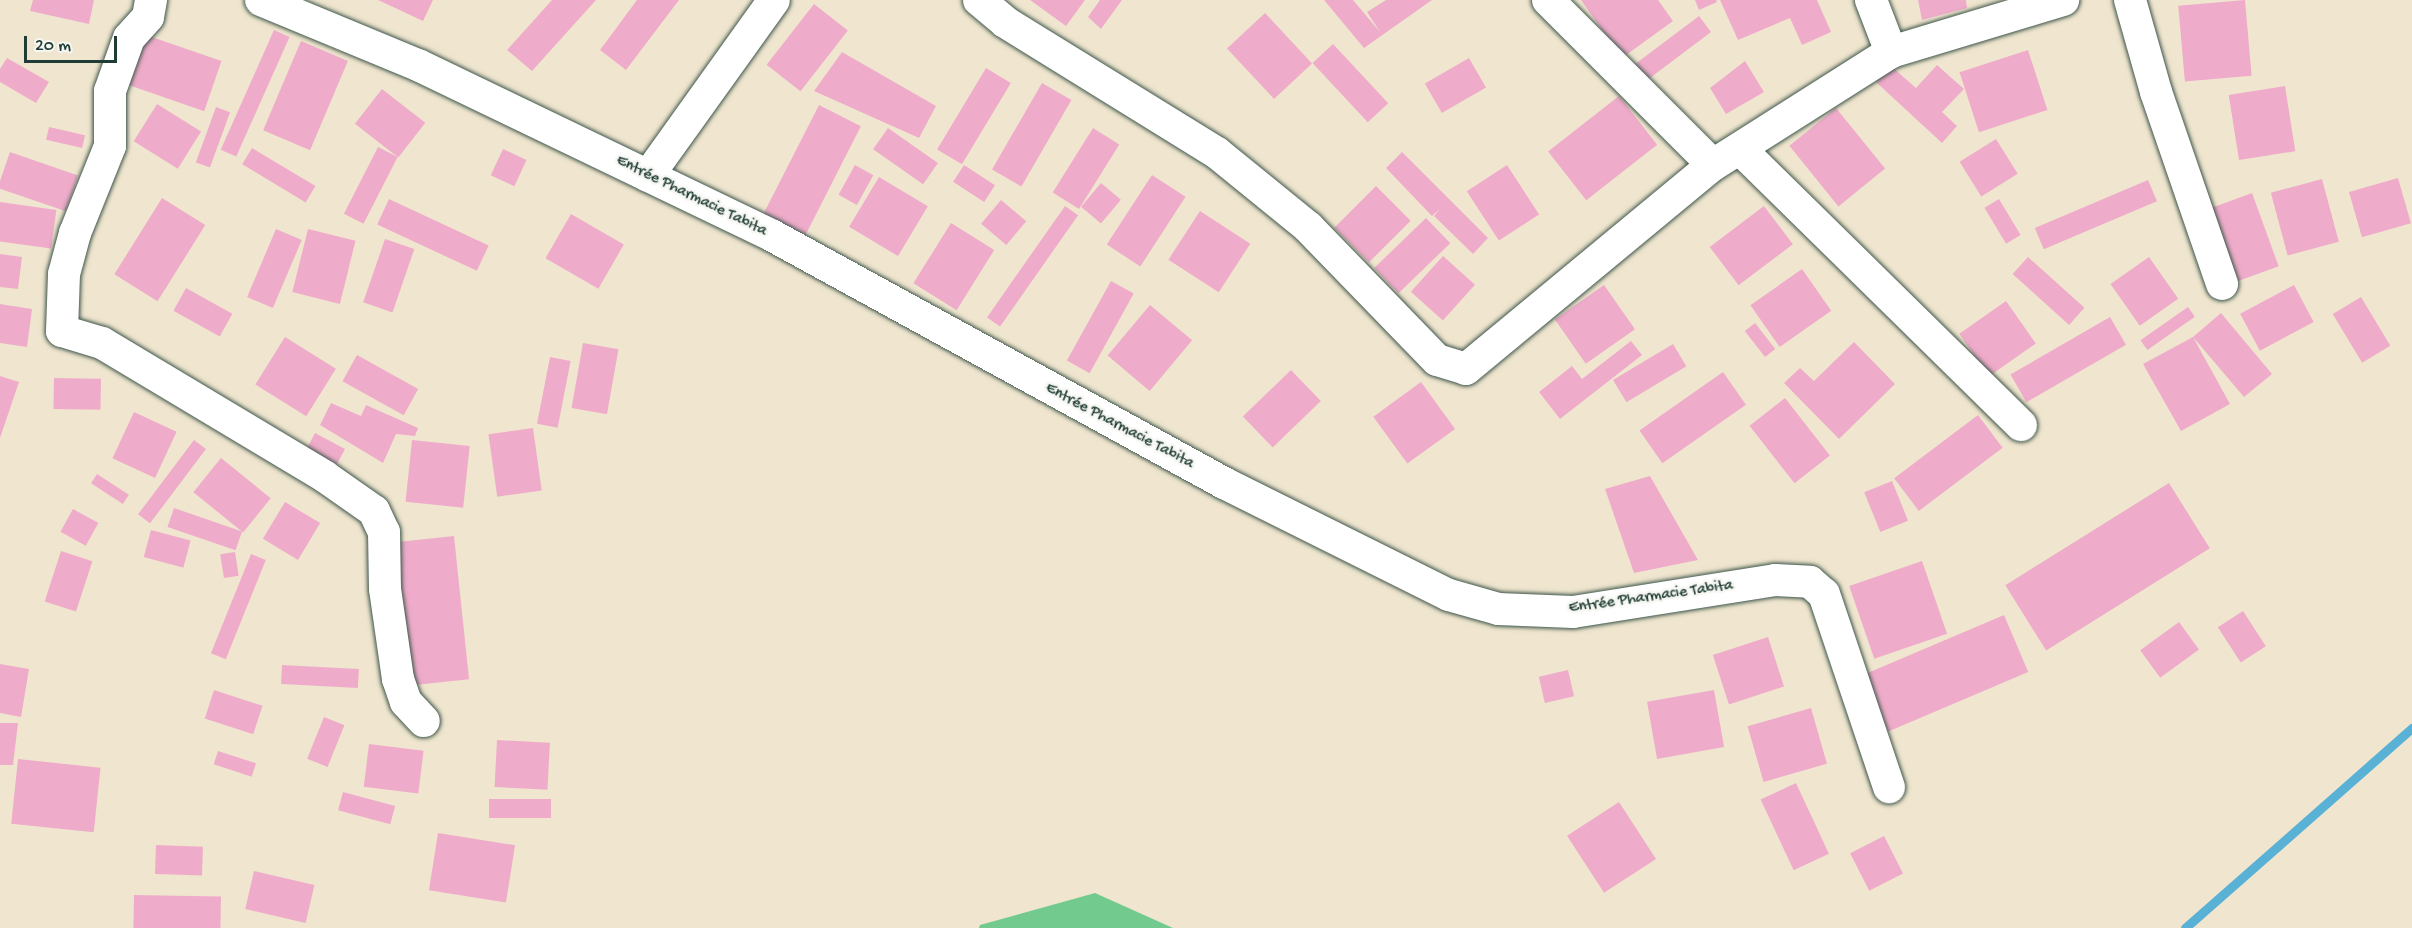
<!DOCTYPE html>
<html>
<head>
<meta charset="utf-8">
<style>
  body { margin:0 }
  #map { position:relative; width:2412px; height:928px; overflow:hidden; background:#f0e6cf; font-family:"Gochi Hand",sans-serif }
  div>[style] { position:absolute }
  [style*='--x'] { left:calc(var(--x)*1px); top:calc(var(--y)*1px); width:calc(var(--w)*1px); rotate:calc(var(--a)*1deg) }
  .green>* { inset:0; background:#73ca8f }
  .stream>* { height:9px; margin:-4.5px; padding:0 4.5px; transform-origin:4.5px; border-radius:4.5px; background:#59b1d6 }
  .building>* { inset:0; background:#efacca; transform-origin:0 0 }
  .roads { filter:drop-shadow(0 0 2px #3e564b) drop-shadow(0 0 2px #3e564b) }
  .minor>* { height:32px; margin:-16px; padding:0 16px; transform-origin:16px; border-radius:16px; background:#fff }
  span { translate:-50% -50%; white-space:nowrap; text-align:center; line-height:1.15; -webkit-text-stroke:5px #f6f6f2; paint-order:stroke }
  .street-label { font-size:16px; color:#1f3d34 }
  .scale { position:absolute; left:24px; top:36px; width:93px; height:27px; box-sizing:border-box; border:3px solid #1f3d34; border-top:0; padding-left:8px; font-size:18px; line-height:21px; white-space:nowrap; color:#1f3d34; -webkit-text-stroke:4px #f6f6f2; paint-order:stroke }
</style>
</head>
<body>
<div id="map">
  <div class="green">
    <div style="clip-path:polygon(1095px 893px,1173px 928px,979px 928px,980px 925px)"></div>
  </div>
  <div class="stream">
    <div style="--x:2185;--y:928;--w:303;--a:-41.4"></div>
  </div>
  <div class="building">
    <div style="clip-path:polygon(33px 0,94px 0,89px 24px,30px 11px)"></div>
    <div style="clip-path:polygon(378px 0,433px 0,423px 21px)"></div>
    <div style="clip-path:polygon(552px 0,596px 0,532px 71px,507px 50px)"></div>
    <div style="clip-path:polygon(637px 0,679px 0,626px 70px,600px 50px)"></div>
    <div style="clip-path:polygon(1030px 0,1085px 0,1066px 26px)"></div>
    <div style="clip-path:polygon(1100px 0,1122px 0,1101px 29px,1088px 17px)"></div>
    <div style="clip-path:polygon(1324px 0,1353px 0,1380px 32px,1367px 12px,1386px 0,1432px 0,1364px 48px)"></div>
    <div style="clip-path:polygon(1581px 0,1658px 0,1673px 21px,1622px 58px)"></div>
    <div style="clip-path:polygon(1695px 0,1716px 0,1717px 2px,1699px 10px)"></div>
    <div style="clip-path:polygon(1720px 0,1817px 0,1831px 32px,1802px 45px,1790px 18px,1738px 40px)"></div>
    <div style="clip-path:polygon(1918px 0,1966px 0,1967px 8px,1922px 20px)"></div>
    <div style="left:2245px;top:0;width:76px;height:67px;rotate:85deg"></div>
    <div style="left:814px;top:4px;width:43px;height:77px;rotate:38deg"></div>
    <div style="left:1265px;top:13px;width:69px;height:52px;rotate:47deg"></div>
    <div style="left:1699px;top:16px;width:20px;height:89px;rotate:53deg"></div>
    <div style="left:274px;top:30px;width:17px;height:131px;rotate:24deg"></div>
    <div style="left:143px;top:34px;width:83px;height:53px;rotate:19deg"></div>
    <div style="left:301px;top:41px;width:51px;height:97px;rotate:23deg"></div>
    <div style="left:1333px;top:44px;width:81px;height:28px;rotate:47deg"></div>
    <div style="left:2028px;top:50px;width:63px;height:72px;rotate:72deg"></div>
    <div style="clip-path:polygon(842px 52px,936px 106px,919px 138px,814px 91px)"></div>
    <div style="clip-path:polygon(7px 58px,49px 82px,36px 103px,0 82px,0 69px)"></div>
    <div style="left:1469px;top:58px;width:34px;height:51px;rotate:60deg"></div>
    <div style="clip-path:polygon(1745px 61px,1764px 92px,1726px 114px,1710px 88px)"></div>
    <div style="clip-path:polygon(1937px 65px,1964px 89px,1942px 112px,1957px 126px,1942px 143px,1876px 82px,1891px 66px,1916px 88px)"></div>
    <div style="left:986px;top:68px;width:29px;height:95px;rotate:31deg"></div>
    <div style="left:1042px;top:83px;width:34px;height:100px;rotate:30deg"></div>
    <div style="left:2285px;top:86px;width:66px;height:57px;rotate:81deg"></div>
    <div style="left:382px;top:89px;width:55px;height:44px;rotate:38deg"></div>
    <div style="left:1619px;top:96px;width:62px;height:90px;rotate:52deg"></div>
    <div style="left:157px;top:104px;width:52px;height:44px;rotate:32deg"></div>
    <div style="left:819px;top:105px;width:47px;height:130px;rotate:27deg"></div>
    <div style="left:216px;top:107px;width:15px;height:59px;rotate:20deg"></div>
    <div style="left:1836px;top:108px;width:78px;height:60px;rotate:51deg"></div>
    <div style="left:49px;top:127px;width:37px;height:13px;rotate:13deg"></div>
    <div style="left:888px;top:128px;width:61px;height:26px;rotate:35deg"></div>
    <div style="left:1093px;top:128px;width:31px;height:76px;rotate:32deg"></div>
    <div style="left:1996px;top:139px;width:41px;height:43px;rotate:58deg"></div>
    <div style="left:378px;top:147px;width:22px;height:75px;rotate:27deg"></div>
    <div style="left:252px;top:148px;width:74px;height:19px;rotate:31deg"></div>
    <div style="left:503px;top:149px;width:26px;height:29px;rotate:25deg"></div>
    <div style="left:10px;top:152px;width:72px;height:38px;rotate:19deg"></div>
    <div style="clip-path:polygon(1402px 152px,1488px 238px,1473px 254px,1434px 216px,1440px 209px,1432px 216px,1386px 168px)"></div>
    <div style="left:855px;top:165px;width:21px;height:34px;rotate:29deg"></div>
    <div style="left:964px;top:165px;width:37px;height:20px;rotate:33deg"></div>
    <div style="left:1507px;top:165px;width:59px;height:48px;rotate:57deg"></div>
    <div style="left:1152px;top:175px;width:40px;height:83px;rotate:33deg"></div>
    <div style="left:879px;top:177px;width:57px;height:58px;rotate:31deg"></div>
    <div style="left:2398px;top:178px;width:47px;height:51px;rotate:74deg"></div>
    <div style="left:2322px;top:179px;width:65px;height:53px;rotate:75deg"></div>
    <div style="left:2148px;top:180px;width:23px;height:123px;rotate:67deg"></div>
    <div style="left:1101px;top:183px;width:26px;height:31px;rotate:40deg"></div>
    <div style="left:1376px;top:186px;width:49px;height:59px;rotate:45deg"></div>
    <div style="left:2252px;top:193px;width:78px;height:48px;rotate:70deg"></div>
    <div style="left:162px;top:198px;width:51px;height:90px;rotate:32deg"></div>
    <div style="left:389px;top:199px;width:110px;height:28px;rotate:25deg"></div>
    <div style="left:1999px;top:199px;width:42px;height:17px;rotate:59deg"></div>
    <div style="left:1001px;top:200px;width:33px;height:31px;rotate:40deg"></div>
    <div style="left:0;top:202px;width:57px;height:39px;rotate:8deg"></div>
    <div style="left:1065px;top:206px;width:16px;height:136px;rotate:35deg"></div>
    <div style="left:1764px;top:206px;width:48px;height:68px;rotate:53deg"></div>
    <div style="left:1200px;top:211px;width:60px;height:58px;rotate:33deg"></div>
    <div style="left:571px;top:214px;width:61px;height:51px;rotate:30deg"></div>
    <div style="left:1426px;top:218px;width:35px;height:72px;rotate:46deg"></div>
    <div style="left:951px;top:223px;width:51px;height:71px;rotate:32deg"></div>
    <div style="left:276px;top:229px;width:28px;height:74px;rotate:23deg"></div>
    <div style="left:308px;top:229px;width:49px;height:65px;rotate:14deg"></div>
    <div style="left:385px;top:239px;width:31px;height:67px;rotate:19deg"></div>
    <div style="clip-path:polygon(0 254px,22px 257px,18px 289px,0 287px)"></div>
    <div style="left:1443px;top:256px;width:43px;height:48px;rotate:42deg"></div>
    <div style="left:2028px;top:257px;width:76px;height:23px;rotate:42deg"></div>
    <div style="left:2149px;top:257px;width:51px;height:47px;rotate:55deg"></div>
    <div style="left:1802px;top:269px;width:51px;height:63px;rotate:55deg"></div>
    <div style="left:1111px;top:281px;width:26px;height:91px;rotate:29deg"></div>
    <div style="left:1604px;top:285px;width:54px;height:60px;rotate:55deg"></div>
    <div style="left:2294px;top:285px;width:42px;height:61px;rotate:62deg"></div>
    <div style="left:186px;top:288px;width:53px;height:26px;rotate:29deg"></div>
    <div style="left:2361px;top:297px;width:57px;height:33px;rotate:59deg"></div>
    <div style="left:2006px;top:301px;width:52px;height:57px;rotate:55deg"></div>
    <div style="clip-path:polygon(0 304px,32px 309px,27px 347px,0 343px)"></div>
    <div style="left:1150px;top:305px;width:55px;height:66px;rotate:40deg"></div>
    <div style="left:2188px;top:307px;width:12px;height:58px;rotate:55deg"></div>
    <div style="clip-path:polygon(2221px 313px,2272px 374px,2244px 397px,2193px 337px,2230px 404px,2181px 431px,2143px 364px,2193px 337px)"></div>
    <div style="left:2110px;top:317px;width:32px;height:115px;rotate:60deg"></div>
    <div style="left:1755px;top:323px;width:33px;height:13px;rotate:52deg"></div>
    <div style="left:285px;top:337px;width:60px;height:56px;rotate:32deg"></div>
    <div style="clip-path:polygon(1631px 341px,1642px 355px,1560px 419px,1539px 392px,1572px 366px,1582px 379px)"></div>
    <div style="clip-path:polygon(1854px 342px,1895px 384px,1839px 439px,1784px 383px,1800px 368px,1814px 381px)"></div>
    <div style="left:583px;top:343px;width:36px;height:66px;rotate:10deg"></div>
    <div style="left:1673px;top:344px;width:26px;height:70px;rotate:59deg"></div>
    <div style="left:357px;top:355px;width:70px;height:30px;rotate:29deg"></div>
    <div style="left:550px;top:357px;width:21px;height:68px;rotate:11deg"></div>
    <div style="left:1291px;top:370px;width:43px;height:67px;rotate:46deg"></div>
    <div style="left:1723px;top:372px;width:40px;height:102px;rotate:55deg"></div>
    <div style="clip-path:polygon(0 376px,19px 382px,0 438px)"></div>
    <div style="left:54px;top:378px;width:47px;height:31px;rotate:1deg"></div>
    <div style="left:1421px;top:382px;width:58px;height:59px;rotate:54deg"></div>
    <div style="left:1785px;top:398px;width:73px;height:45px;rotate:52deg"></div>
    <div style="clip-path:polygon(331px 403px,361px 416px,366px 405px,418px 428px,415px 436px,396px 434px,383px 463px,320px 425px)"></div>
    <div style="left:134px;top:412px;width:47px;height:51px;rotate:25deg"></div>
    <div style="left:1978px;top:415px;width:41px;height:105px;rotate:53deg"></div>
    <div style="left:533px;top:428px;width:63px;height:45px;rotate:82deg"></div>
    <div style="left:315px;top:433px;width:34px;height:22px;rotate:28deg"></div>
    <div style="left:194px;top:440px;width:15px;height:93px;rotate:37deg"></div>
    <div style="left:412px;top:440px;width:58px;height:62px;rotate:6deg"></div>
    <div style="left:221px;top:458px;width:64px;height:44px;rotate:39deg"></div>
    <div style="left:97px;top:474px;width:38px;height:11px;rotate:33deg"></div>
    <div style="clip-path:polygon(1650px 476px,1698px 560px,1634px 573px,1605px 489px)"></div>
    <div style="left:1892px;top:481px;width:43px;height:30px;rotate:68deg"></div>
    <div style="left:2169px;top:483px;width:77px;height:193px;rotate:58deg"></div>
    <div style="left:285px;top:502px;width:41px;height:43px;rotate:31deg"></div>
    <div style="left:174px;top:508px;width:72px;height:20px;rotate:19deg"></div>
    <div style="left:73px;top:509px;width:29px;height:26px;rotate:29deg"></div>
    <div style="left:151px;top:530px;width:41px;height:28px;rotate:15deg"></div>
    <div style="left:454px;top:536px;width:144px;height:62px;rotate:84deg"></div>
    <div style="left:61px;top:551px;width:33px;height:53px;rotate:18deg"></div>
    <div style="left:235px;top:552px;width:24px;height:15px;rotate:81deg"></div>
    <div style="left:251px;top:554px;width:16px;height:107px;rotate:22deg"></div>
    <div style="left:1922px;top:561px;width:77px;height:77px;rotate:71deg"></div>
    <div style="left:2243px;top:611px;width:42px;height:30px;rotate:57deg"></div>
    <div style="left:2004px;top:615px;width:62px;height:152px;rotate:67deg"></div>
    <div style="left:2179px;top:622px;width:34px;height:48px;rotate:54deg"></div>
    <div style="left:1768px;top:637px;width:52px;height:58px;rotate:72deg"></div>
    <div style="clip-path:polygon(0 664px,29px 669px,21px 717px,0 713px)"></div>
    <div style="left:282px;top:665px;width:77px;height:19px;rotate:3deg"></div>
    <div style="left:1568px;top:670px;width:27px;height:30px;rotate:77deg"></div>
    <div style="left:214px;top:690px;width:51px;height:30px;rotate:18deg"></div>
    <div style="left:1714px;top:690px;width:58px;height:68px;rotate:80deg"></div>
    <div style="left:1811px;top:708px;width:58px;height:66px;rotate:74deg"></div>
    <div style="left:324px;top:717px;width:22px;height:45px;rotate:22deg"></div>
    <div style="clip-path:polygon(0 723px,18px 723px,13px 765px,0 765px)"></div>
    <div style="left:497px;top:740px;width:53px;height:47px;rotate:3deg"></div>
    <div style="left:369px;top:744px;width:55px;height:43px;rotate:7deg"></div>
    <div style="left:218px;top:751px;width:40px;height:14px;rotate:18deg"></div>
    <div style="left:18px;top:759px;width:83px;height:65px;rotate:6deg"></div>
    <div style="left:1796px;top:783px;width:78px;height:39px;rotate:65deg"></div>
    <div style="left:343px;top:792px;width:54px;height:19px;rotate:15deg"></div>
    <div style="left:489px;top:799px;width:62px;height:19px"></div>
    <div style="left:1619px;top:802px;width:68px;height:62px;rotate:57deg"></div>
    <div style="left:438px;top:833px;width:78px;height:58px;rotate:9deg"></div>
    <div style="left:1884px;top:836px;width:42px;height:38px;rotate:63deg"></div>
    <div style="left:156px;top:845px;width:47px;height:29px;rotate:2deg"></div>
    <div style="left:254px;top:871px;width:62px;height:39px;rotate:13deg"></div>
    <div style="left:134px;top:895px;width:87px;height:33px;rotate:1deg"></div>
  </div>
  <div class="roads">
    <div class="minor">
      <div style="--x:151;--y:0;--w:17;--a:100"></div>
      <div style="--x:148;--y:17;--w:28;--a:132"></div>
      <div style="--x:129;--y:38;--w:56;--a:109.7"></div>
      <div style="--x:110;--y:91;--w:55;--a:90"></div>
      <div style="--x:110;--y:146;--w:94;--a:111.9"></div>
      <div style="--x:75;--y:233;--w:42;--a:105"></div>
      <div style="--x:64;--y:274;--w:57;--a:92"></div>
      <div style="--x:62;--y:331;--w:42;--a:16.7"></div>
      <div style="--x:102;--y:343;--w:259;--a:30.9"></div>
      <div style="--x:324;--y:476;--w:61;--a:35"></div>
      <div style="--x:374;--y:511;--w:23;--a:65"></div>
      <div style="--x:384;--y:532;--w:57;--a:89"></div>
      <div style="--x:385;--y:589;--w:91;--a:81.8"></div>
      <div style="--x:398;--y:679;--w:24;--a:71"></div>
      <div style="--x:406;--y:702;--w:26;--a:47"></div>
      <div style="--x:261;--y:0;--w:170;--a:22.5"></div>
      <div style="--x:418;--y:65;--w:394;--a:25.7"></div>
      <div style="--x:773;--y:236;--w:514;--a:28.71"></div>
      <div style="--x:1224;--y:483;--w:251;--a:26.5"></div>
      <div style="--x:1449;--y:595;--w:51;--a:15.9"></div>
      <div style="--x:1498;--y:609;--w:75;--a:2.3"></div>
      <div style="--x:1573;--y:612;--w:205;--a:-9"></div>
      <div style="--x:1775;--y:580;--w:35;--a:3"></div>
      <div style="--x:1810;--y:582;--w:18;--a:41"></div>
      <div style="--x:1824;--y:594;--w:204;--a:71.4"></div>
      <div style="--x:979;--y:0;--w:34;--a:40"></div>
      <div style="--x:1005;--y:22;--w:249;--a:31.7"></div>
      <div style="--x:1217;--y:153;--w:117;--a:39.1"></div>
      <div style="--x:1308;--y:227;--w:185;--a:45.9"></div>
      <div style="--x:1437;--y:360;--w:30;--a:17"></div>
      <div style="--x:1466;--y:369;--w:320;--a:-39.6"></div>
      <div style="--x:1713;--y:165;--w:211;--a:-32.4"></div>
      <div style="--x:1891;--y:52;--w:180;--a:-16.8"></div>
      <div style="--x:1548;--y:0;--w:233;--a:45"></div>
      <div style="--x:1871;--y:0;--w:56;--a:69"></div>
      <div style="--x:2130;--y:0;--w:96;--a:74.2"></div>
      <div style="--x:2156;--y:92;--w:203;--a:71"></div>
      <div style="--x:1740;--y:149;--w:394;--a:44.5"></div>
      <div style="--x:648;--y:176;--w:216;--a:-54.4"></div>
    </div>
  </div>
  <div class="street-label">
    <span style="left:691px;top:197px;rotate:26deg">Entrée Pharmacie Tabita</span>
    <span style="left:1119px;top:427px;rotate:28deg">Entrée Pharmacie Tabita</span>
    <span style="left:1651px;top:598px;rotate:-8deg">Entrée Pharmacie Tabita</span>
  </div>
  <div class="scale">20 m</div>
</div>
</body>
</html>
